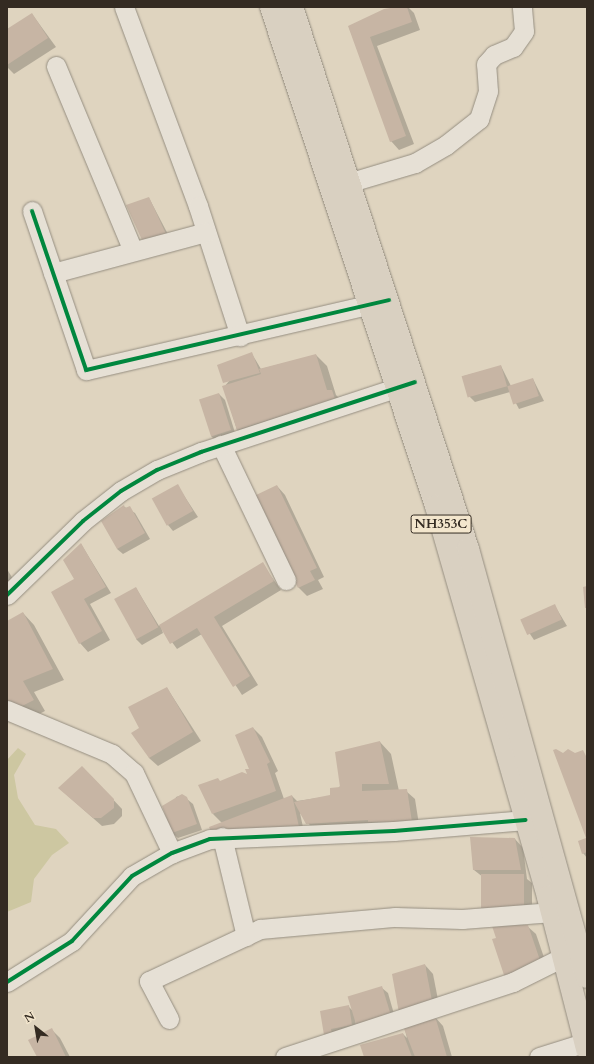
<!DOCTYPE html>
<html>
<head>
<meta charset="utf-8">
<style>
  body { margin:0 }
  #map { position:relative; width:594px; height:1064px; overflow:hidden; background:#dfd4bf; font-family:Cardo,serif }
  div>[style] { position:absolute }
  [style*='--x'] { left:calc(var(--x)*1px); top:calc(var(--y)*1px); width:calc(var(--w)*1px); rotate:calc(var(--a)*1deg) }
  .green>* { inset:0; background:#cdc7a1 }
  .shadow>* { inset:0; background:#0003 }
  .building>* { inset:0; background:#c7b5a4; transform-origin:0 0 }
  .roads { filter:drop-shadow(0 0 1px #958e81) drop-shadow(0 0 1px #958e81) }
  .minor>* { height:19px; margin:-9.5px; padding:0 9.5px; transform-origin:9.5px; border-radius:9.5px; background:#e6e0d5 }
  .highway>* { height:22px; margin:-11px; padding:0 11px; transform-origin:11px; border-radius:11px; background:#d9d0c1 }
  .cycleway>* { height:4px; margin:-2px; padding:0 2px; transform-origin:2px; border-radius:2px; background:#00873e }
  span { translate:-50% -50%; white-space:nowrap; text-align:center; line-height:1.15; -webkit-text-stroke:3px #f3e6cd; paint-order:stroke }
  .shield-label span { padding:1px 3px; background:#f3e6cd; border:1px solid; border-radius:3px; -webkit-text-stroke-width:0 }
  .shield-label { font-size:13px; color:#342b22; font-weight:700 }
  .frame { position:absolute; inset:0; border:8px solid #342b22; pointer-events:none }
  .north { position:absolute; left:16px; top:1008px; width:40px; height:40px; -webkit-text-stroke:3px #f3e6cd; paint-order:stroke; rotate:329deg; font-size:11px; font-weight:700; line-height:16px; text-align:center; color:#342b22 }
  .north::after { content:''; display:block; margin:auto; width:14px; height:18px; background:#342b22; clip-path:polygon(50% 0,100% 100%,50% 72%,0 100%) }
</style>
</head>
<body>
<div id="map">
  <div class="green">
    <div style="clip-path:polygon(18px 748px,26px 754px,14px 775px,18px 798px,35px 825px,56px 829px,69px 843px,52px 855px,34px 879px,31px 902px,7px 912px,7px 760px)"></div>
  </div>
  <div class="shadow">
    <div style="clip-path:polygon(400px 7px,408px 7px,414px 13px,420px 30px,377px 46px,414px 144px,399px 150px,391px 141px,349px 27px)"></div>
    <div style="clip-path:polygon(32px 14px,56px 47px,14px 74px,7px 67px,7px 30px)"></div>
    <div style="clip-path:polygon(149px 198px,171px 240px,149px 245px)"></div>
    <div style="clip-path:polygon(252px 354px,261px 369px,316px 355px,327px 366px,336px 395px,343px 402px,249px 441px,237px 430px,224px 387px)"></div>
    <div style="clip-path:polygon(501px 366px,511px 386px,533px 379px,544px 401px,519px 409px,510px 392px,475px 402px,469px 396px,464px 376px)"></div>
    <div style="clip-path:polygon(219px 394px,225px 400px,236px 436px,217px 442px,211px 436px)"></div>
    <div style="clip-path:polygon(177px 485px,198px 517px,173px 531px,168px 525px)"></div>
    <div style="clip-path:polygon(277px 486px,285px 495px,324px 577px,318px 580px,323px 589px,307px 596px,299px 588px,255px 497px)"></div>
    <div style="clip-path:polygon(123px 506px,135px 513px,150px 539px,123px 554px,117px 549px)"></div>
    <div style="clip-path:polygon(81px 544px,111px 593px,90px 604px,110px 640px,88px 652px,80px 643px)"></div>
    <div style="clip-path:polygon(262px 564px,281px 590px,222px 626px,258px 685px,242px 695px,202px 634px,177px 649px,161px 627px,163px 633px,142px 645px,136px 639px,136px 588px,159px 626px)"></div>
    <div style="clip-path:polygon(7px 569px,13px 579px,7px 585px)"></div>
    <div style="clip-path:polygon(555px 606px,567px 626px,534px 640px,522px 622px)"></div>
    <div style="clip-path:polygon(23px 613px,34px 625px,64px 680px,34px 692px,45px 711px,27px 720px,21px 718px,7px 623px)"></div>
    <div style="clip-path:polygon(167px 688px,201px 741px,158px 766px,149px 758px,141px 729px)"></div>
    <div style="clip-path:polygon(253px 728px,262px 737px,278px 771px,275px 773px,284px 799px,292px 796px,297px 801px,331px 796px,380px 742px,391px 754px,399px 791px,406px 791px,415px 799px,420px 831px,318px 835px,300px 813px,304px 832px,222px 823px,213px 814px,221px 782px,249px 776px)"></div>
    <div style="clip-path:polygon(91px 776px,122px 809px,122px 816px,114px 824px,102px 826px,59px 788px)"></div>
    <div style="clip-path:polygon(182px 795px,193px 804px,202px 830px,178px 838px,172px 833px,176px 797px)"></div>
    <div style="clip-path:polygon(515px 839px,523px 848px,527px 879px,532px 883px,532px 916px,474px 870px)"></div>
    <div style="clip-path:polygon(587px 839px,587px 858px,583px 853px)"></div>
    <div style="clip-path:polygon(527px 926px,536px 934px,550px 975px,515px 986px)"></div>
    <div style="clip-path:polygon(425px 965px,433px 974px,440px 1010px,431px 1012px)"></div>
    <div style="clip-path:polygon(382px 988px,388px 993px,396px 1021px,367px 1029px)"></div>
    <div style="clip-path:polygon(348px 1006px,354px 1012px,357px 1031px,325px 1035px)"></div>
    <div style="clip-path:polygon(435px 1017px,443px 1026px,452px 1057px,365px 1057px,403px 1034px,407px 1038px,404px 1026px)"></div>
    <div style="clip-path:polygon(52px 1030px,60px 1038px,70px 1057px,38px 1057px)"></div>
  </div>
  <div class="building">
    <div style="clip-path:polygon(397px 7px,407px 7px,412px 22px,370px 37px,406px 136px,390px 142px,348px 26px,384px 9px)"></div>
    <div style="clip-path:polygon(32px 13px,48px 38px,7px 65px,7px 29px)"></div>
    <div style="clip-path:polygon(149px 197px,166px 234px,142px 240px,126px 205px)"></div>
    <div style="clip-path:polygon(252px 352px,260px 373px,223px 383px,217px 365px)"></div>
    <div style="clip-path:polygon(316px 354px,327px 390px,332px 390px,335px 399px,237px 430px,222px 386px,261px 374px,259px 369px)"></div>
    <div style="left:501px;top:365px;width:22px;height:41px;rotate:74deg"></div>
    <div style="left:533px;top:378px;width:19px;height:27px;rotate:72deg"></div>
    <div style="left:219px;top:393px;width:39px;height:21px;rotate:72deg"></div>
    <div style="left:178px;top:484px;width:31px;height:30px;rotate:61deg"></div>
    <div style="clip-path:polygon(277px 485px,317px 568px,310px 571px,315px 580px,298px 588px,254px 496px)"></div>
    <div style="clip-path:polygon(124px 505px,125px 508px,130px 506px,145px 533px,117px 549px,101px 521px)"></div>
    <div style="clip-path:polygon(81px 543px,106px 587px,84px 599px,102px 631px,79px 644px,51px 592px,74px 579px,63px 560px)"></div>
    <div style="clip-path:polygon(263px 562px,274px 581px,214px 617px,250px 676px,233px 687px,197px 628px,170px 644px,159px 625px)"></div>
    <div style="clip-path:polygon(587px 586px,587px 608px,585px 608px,583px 587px)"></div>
    <div style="left:136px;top:587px;width:46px;height:25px;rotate:61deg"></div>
    <div style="left:555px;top:604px;width:17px;height:38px;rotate:66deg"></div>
    <div style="clip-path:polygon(23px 612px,53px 669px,23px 681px,34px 700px,16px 709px,7px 705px,7px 621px)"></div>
    <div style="clip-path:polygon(167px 687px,193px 732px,149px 758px,131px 733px,139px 728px,128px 707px)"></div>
    <div style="clip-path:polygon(253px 727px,270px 762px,267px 764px,276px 791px,212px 814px,198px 785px,218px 778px,220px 781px,242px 772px,247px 774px,245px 769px,249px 769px,235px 735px)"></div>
    <div style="clip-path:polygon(380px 741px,389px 784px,362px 784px,362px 791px,407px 789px,412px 822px,368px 822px,368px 820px,306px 824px,294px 802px,330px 795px,330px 788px,340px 787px,335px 752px)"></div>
    <div style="clip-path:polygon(556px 749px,563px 753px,568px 749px,575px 753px,583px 750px,587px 758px,587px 852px,582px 854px,578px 841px,586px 838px,553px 750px)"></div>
    <div style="clip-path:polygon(82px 766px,114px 799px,114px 808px,101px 818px,93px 818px,58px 788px)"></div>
    <div style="clip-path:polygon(182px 794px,187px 797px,197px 824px,172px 833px,162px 806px)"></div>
    <div style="clip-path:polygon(292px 795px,299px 827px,212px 834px,209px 827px)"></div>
    <div style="clip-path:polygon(470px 837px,515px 838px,521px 870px,473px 870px)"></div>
    <div style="left:524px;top:874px;width:34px;height:43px;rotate:90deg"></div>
    <div style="clip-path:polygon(500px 923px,528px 925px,542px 966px,505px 978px,492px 939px,496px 938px,492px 926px)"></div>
    <div style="clip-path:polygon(425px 964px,432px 1001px,399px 1013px,392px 974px)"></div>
    <div style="left:382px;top:986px;width:30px;height:36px;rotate:73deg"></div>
    <div style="clip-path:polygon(349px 1005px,352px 1025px,331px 1029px,332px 1034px,324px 1035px,320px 1011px)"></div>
    <div style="clip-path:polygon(435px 1016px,447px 1057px,415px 1057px,403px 1026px)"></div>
    <div style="clip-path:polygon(52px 1028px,66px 1057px,37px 1057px,28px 1040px)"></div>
    <div style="clip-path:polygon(403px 1033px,412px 1057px,364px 1057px,360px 1045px)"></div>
  </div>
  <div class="roads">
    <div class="minor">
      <div style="--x:124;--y:7;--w:212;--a:69.6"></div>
      <div style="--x:198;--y:206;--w:137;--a:72.1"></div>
      <div style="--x:56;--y:66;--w:200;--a:67.4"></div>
      <div style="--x:351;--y:182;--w:67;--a:-16.5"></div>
      <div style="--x:415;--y:163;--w:36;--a:-30"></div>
      <div style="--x:446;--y:145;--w:42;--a:-38.2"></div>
      <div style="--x:479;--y:119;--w:29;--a:-72"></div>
      <div style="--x:488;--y:91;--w:27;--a:-94"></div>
      <div style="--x:486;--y:64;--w:12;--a:-48"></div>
      <div style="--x:494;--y:55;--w:21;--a:-23"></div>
      <div style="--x:513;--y:47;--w:19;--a:-55"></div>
      <div style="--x:524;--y:31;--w:24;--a:-95"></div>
      <div style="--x:32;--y:211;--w:168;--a:71.2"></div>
      <div style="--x:86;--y:370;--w:306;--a:-13"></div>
      <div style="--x:53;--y:273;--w:158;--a:-15"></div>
      <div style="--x:221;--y:445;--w:150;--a:64.3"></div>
      <div style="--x:7;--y:595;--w:106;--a:-44.2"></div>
      <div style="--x:83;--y:521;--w:48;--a:-38.3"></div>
      <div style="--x:121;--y:491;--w:42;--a:-30.3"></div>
      <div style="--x:157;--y:470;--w:48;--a:-22.2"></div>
      <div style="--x:201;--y:452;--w:221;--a:-18.2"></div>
      <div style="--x:7;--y:710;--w:114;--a:22.7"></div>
      <div style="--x:112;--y:754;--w:29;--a:41"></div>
      <div style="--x:134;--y:773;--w:89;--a:64.6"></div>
      <div style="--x:222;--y:837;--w:102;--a:76.4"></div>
      <div style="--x:7;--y:982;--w:77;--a:-32.2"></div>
      <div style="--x:72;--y:941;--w:88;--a:-47.3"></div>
      <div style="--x:132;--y:876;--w:46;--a:-29.9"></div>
      <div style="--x:172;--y:853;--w:40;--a:-20.2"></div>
      <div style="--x:210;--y:839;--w:184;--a:-2.5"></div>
      <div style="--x:394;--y:831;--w:132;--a:-4.8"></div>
      <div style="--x:169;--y:1019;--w:43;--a:-117.8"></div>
      <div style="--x:149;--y:981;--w:123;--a:-25.1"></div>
      <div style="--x:260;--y:929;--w:136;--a:-5.1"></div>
      <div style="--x:395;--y:917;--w:67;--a:1.7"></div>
      <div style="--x:462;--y:919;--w:104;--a:-4.4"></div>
      <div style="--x:285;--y:1057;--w:240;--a:-18.2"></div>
      <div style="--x:513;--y:982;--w:56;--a:-26.6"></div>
      <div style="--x:539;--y:1057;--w:50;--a:-17.4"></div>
    </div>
    <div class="highway">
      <div style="--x:271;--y:7;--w:526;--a:71.7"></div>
      <div style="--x:436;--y:506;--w:407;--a:74"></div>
      <div style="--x:548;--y:897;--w:157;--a:75.6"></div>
      <div style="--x:292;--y:7;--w:570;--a:72.01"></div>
      <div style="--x:468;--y:549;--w:444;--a:74.5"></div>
    </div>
  </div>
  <div class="cycleway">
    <div style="--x:32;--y:211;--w:168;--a:71.2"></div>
    <div style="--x:86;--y:370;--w:311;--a:-13"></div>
    <div style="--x:7;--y:595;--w:106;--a:-44.2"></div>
    <div style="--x:83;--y:521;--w:48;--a:-38.3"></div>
    <div style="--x:121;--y:491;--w:42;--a:-30.3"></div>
    <div style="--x:157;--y:470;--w:48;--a:-22.2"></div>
    <div style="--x:201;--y:452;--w:225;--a:-18.1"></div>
    <div style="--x:7;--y:982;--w:77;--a:-32.2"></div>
    <div style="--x:72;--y:941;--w:88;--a:-47.3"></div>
    <div style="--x:132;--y:876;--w:46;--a:-29.9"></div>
    <div style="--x:172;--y:853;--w:40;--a:-20.2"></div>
    <div style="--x:210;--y:839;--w:184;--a:-2.5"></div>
    <div style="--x:394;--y:831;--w:132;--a:-4.8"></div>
  </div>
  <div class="shield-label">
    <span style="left:441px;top:524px">NH353C</span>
  </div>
  <div class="frame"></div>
  <div class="north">N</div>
</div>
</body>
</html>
